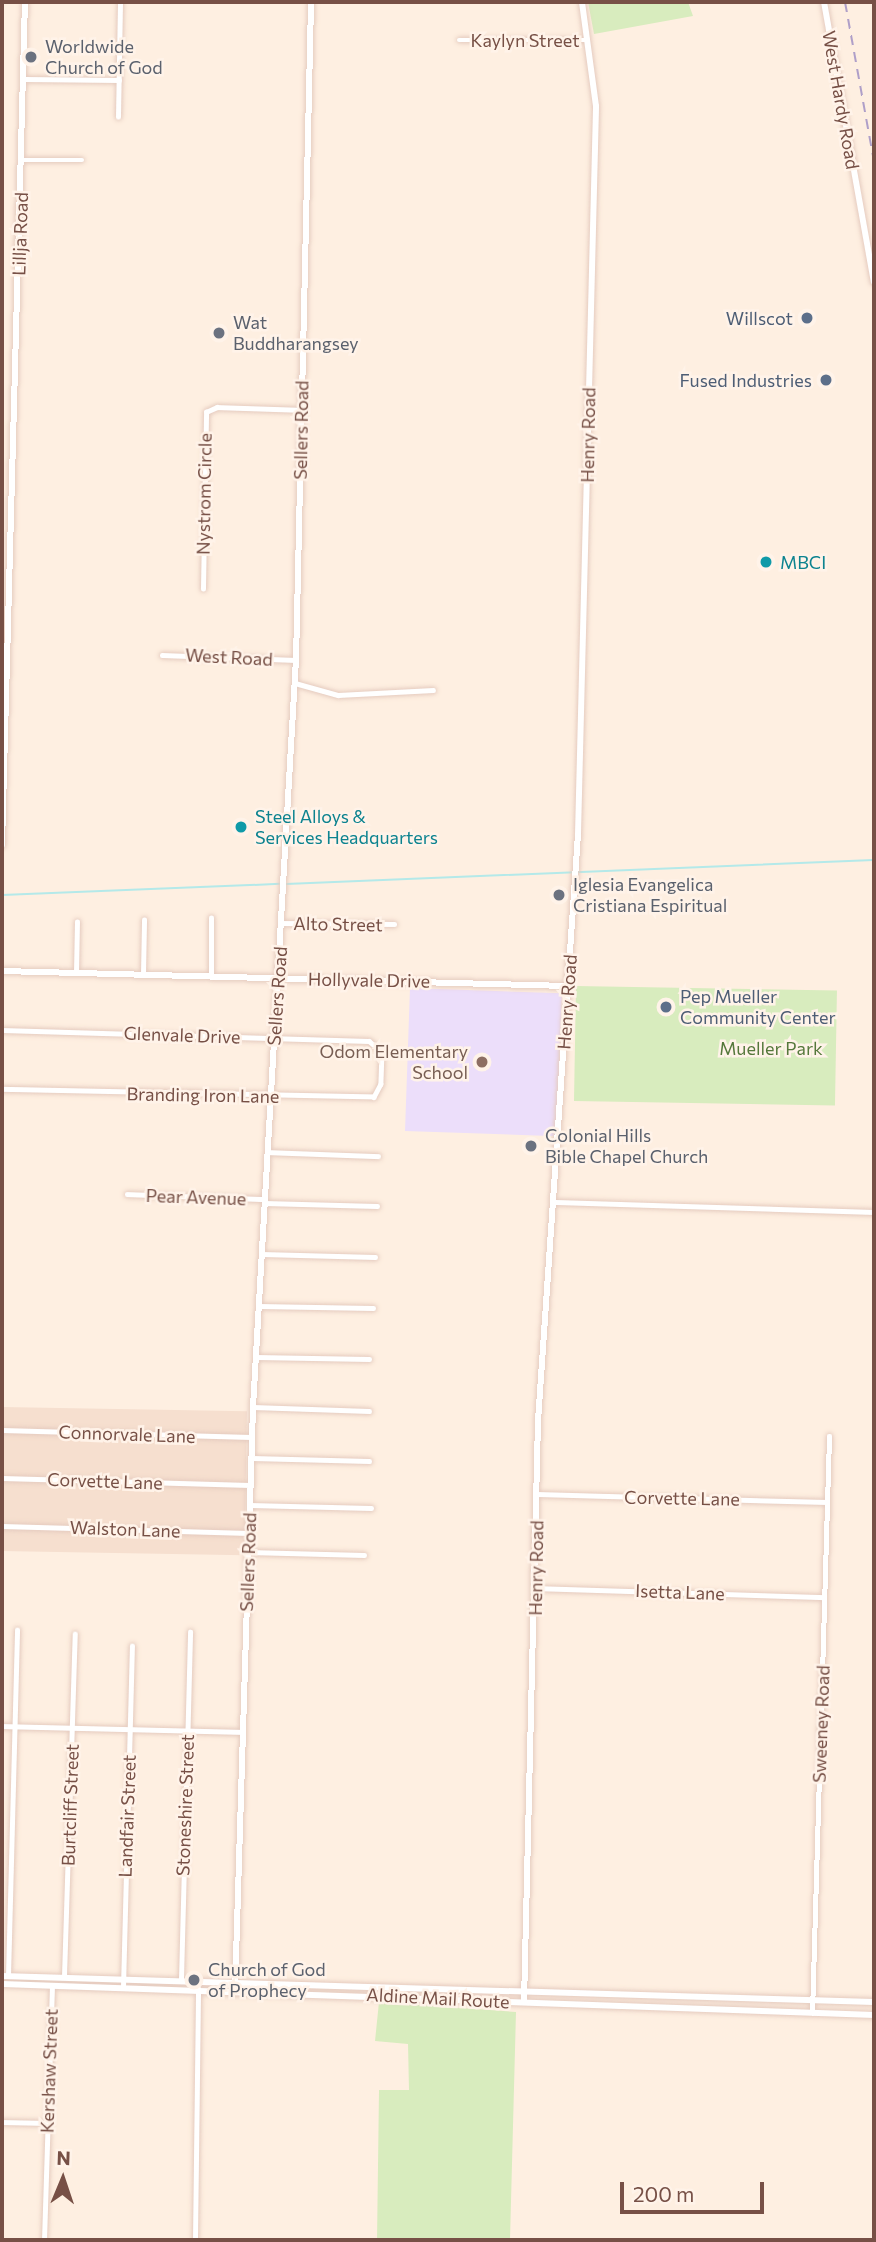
<!DOCTYPE html>
<html>
<head>
<meta charset="utf-8">
<style>
  body { margin:0 }
  #map { position:relative; width:876px; height:2242px; overflow:hidden; background:#feefe1; font-family:Commissioner,sans-serif }
  div>[style] { position:absolute }
  [style*='--x'] { left:calc(var(--x)*1px); top:calc(var(--y)*1px); width:calc(var(--w)*1px); rotate:calc(var(--a)*1deg) }
  .residential>* { inset:0; background:#f6dfcf; transform-origin:0 0 }
  .education>* { inset:0; background:#ecdefa; transform-origin:0 0 }
  .green>* { inset:0; background:#d8ecbe; transform-origin:0 0 }
  .stream>* { height:2px; margin:-1px; padding:0 1px; transform-origin:1px; border-radius:1px; background:#b4e9e9 }
  .roads { filter:drop-shadow(0 0 2px #e5cbbf) drop-shadow(0 0 2px #e5cbbf) }
  .minor>* { height:4.5px; margin:-2.25px; padding:0 2.25px; transform-origin:2.25px; border-radius:2.25px; background:#fff }
  .tertiary>* { height:6px; margin:-3px; padding:0 3px; transform-origin:3px; border-radius:3px; background:#fff }
  .secondary>* { height:6px; margin:-3px; padding:0 3px; transform-origin:3px; border-radius:3px; background:#fff }
  .rail>* { height:2px; margin-top:-1px; transform-origin:0; background:repeating-linear-gradient(90deg,#af9fc8 0 10px,transparent 0 17px) }
  .dots>* { width:19px; height:19px; translate:-50% -50%; box-sizing:border-box; border:4px solid #fff3e9; border-radius:50% }
  span { translate:-50% -50%; white-space:nowrap; text-align:center; line-height:1.15; -webkit-text-stroke:5px #fff3e9; paint-order:stroke }
  .street-label { font-size:18px; color:#775046 }
  .worship-label { font-size:18px; color:#5b616d }
  .left { translate:0 -50%; text-align:left }
  .service-label { font-size:18px; color:#4e5e75 }
  .right { translate:-100% -50%; text-align:right }
  .culture-label { font-size:18px; color:#0d838f }
  .park-label { font-size:18px; color:#55783b }
  .education-label { font-size:18px; color:#785e54 }
  .frame { position:absolute; inset:0; border:4px solid #775046; pointer-events:none }
  .north { position:absolute; left:28px; top:2144px; width:70px; height:70px; -webkit-text-stroke:5px #fff3e9; paint-order:stroke; rotate:2deg; font-size:19px; font-weight:700; line-height:28px; text-align:center; color:#775046 }
  .north::after { content:''; display:block; margin:auto; width:24px; height:32px; background:#775046; clip-path:polygon(50% 0,100% 100%,50% 72%,0 100%) }
  .scale { position:absolute; left:620px; top:2182px; width:144px; height:32px; box-sizing:border-box; border:4px solid #775046; border-top:0; padding-left:9px; font-size:21px; line-height:24px; white-space:nowrap; color:#775046; -webkit-text-stroke:5px #fff3e9; paint-order:stroke }
</style>
</head>
<body>
<div id="map">
  <div class="residential">
    <div style="left:2px;top:1407px;width:245px;height:144px;rotate:1deg"></div>
  </div>
  <div class="education">
    <div style="left:410px;top:988px;width:152px;height:143px;rotate:2deg"></div>
  </div>
  <div class="green">
    <div style="clip-path:polygon(588px 2px,688px 2px,693px 16px,594px 34px)"></div>
    <div style="left:576px;top:986px;width:261px;height:115px;rotate:1deg"></div>
    <div style="clip-path:polygon(379px 2002px,516px 2012px,510px 2240px,377px 2240px,379px 2090px,409px 2090px,408px 2044px,375px 2041px)"></div>
  </div>
  <div class="stream">
    <div style="--x:286;--y:884;--w:588;--a:-2.34"></div>
    <div style="--x:2;--y:895;--w:278;--a:-2.3"></div>
  </div>
  <div class="roads">
    <div class="minor">
      <div style="--x:459;--y:40;--w:129;--a:0"></div>
      <div style="--x:24;--y:79;--w:95;--a:0.6"></div>
      <div style="--x:118;--y:117;--w:115;--a:-89"></div>
      <div style="--x:22;--y:160;--w:60;--a:0"></div>
      <div style="--x:203;--y:589;--w:177;--a:-89"></div>
      <div style="--x:206;--y:412;--w:12;--a:-24"></div>
      <div style="--x:217;--y:407;--w:85;--a:2"></div>
      <div style="--x:162;--y:655;--w:134;--a:2.1"></div>
      <div style="--x:295;--y:683;--w:45;--a:15.6"></div>
      <div style="--x:338;--y:695;--w:95;--a:-3"></div>
      <div style="--x:282;--y:923;--w:112;--a:0.5"></div>
      <div style="--x:76;--y:973;--w:51;--a:-88.9"></div>
      <div style="--x:143;--y:974;--w:54;--a:-88.9"></div>
      <div style="--x:211;--y:977;--w:59;--a:-90"></div>
      <div style="--x:2;--y:1030;--w:367;--a:1.7"></div>
      <div style="--x:369;--y:1041;--w:17;--a:40"></div>
      <div style="--x:382;--y:1052;--w:32;--a:92"></div>
      <div style="--x:381;--y:1084;--w:15;--a:118"></div>
      <div style="--x:374;--y:1097;--w:372;--a:-178.8"></div>
      <div style="--x:267;--y:1152;--w:111;--a:2.1"></div>
      <div style="--x:127;--y:1194;--w:138;--a:2.1"></div>
      <div style="--x:556;--y:1202;--w:318;--a:1.8"></div>
      <div style="--x:264;--y:1203;--w:113;--a:1.5"></div>
      <div style="--x:262;--y:1254;--w:113;--a:1.5"></div>
      <div style="--x:259;--y:1306;--w:114;--a:1"></div>
      <div style="--x:256;--y:1357;--w:113;--a:1"></div>
      <div style="--x:253;--y:1407;--w:116;--a:2"></div>
      <div style="--x:2;--y:1430;--w:249;--a:1.6"></div>
      <div style="--x:252;--y:1458;--w:117;--a:1.5"></div>
      <div style="--x:2;--y:1478;--w:248;--a:1.6"></div>
      <div style="--x:537;--y:1494;--w:290;--a:1.6"></div>
      <div style="--x:250;--y:1505;--w:121;--a:1.4"></div>
      <div style="--x:2;--y:1526;--w:247;--a:1.6"></div>
      <div style="--x:248;--y:1552;--w:116;--a:1.5"></div>
      <div style="--x:536;--y:1588;--w:288;--a:1.8"></div>
      <div style="--x:2;--y:1726;--w:241;--a:1.4"></div>
      <div style="--x:8;--y:1976;--w:346;--a:-88.5"></div>
      <div style="--x:64;--y:1976;--w:342;--a:-88.2"></div>
      <div style="--x:181;--y:1979;--w:347;--a:-88.5"></div>
      <div style="--x:123;--y:1987;--w:341;--a:-88.5"></div>
      <div style="--x:812;--y:2013;--w:577;--a:-88.31"></div>
      <div style="--x:2;--y:2122;--w:45;--a:1.3"></div>
      <div style="--x:44;--y:2240;--w:254;--a:-88.2"></div>
      <div style="--x:195;--y:2240;--w:251;--a:-89.3"></div>
    </div>
    <div class="tertiary">
      <div style="--x:2;--y:845;--w:843;--a:-88.44"></div>
      <div style="--x:2;--y:971;--w:565;--a:1.52"></div>
      <div style="--x:235;--y:1990;--w:583;--a:-88.23"></div>
      <div style="--x:253;--y:1407;--w:748;--a:-86.71"></div>
      <div style="--x:296;--y:660;--w:658;--a:-88.69"></div>
      <div style="--x:524;--y:2002;--w:581;--a:-88.62"></div>
      <div style="--x:538;--y:1421;--w:588;--a:-86.1"></div>
      <div style="--x:578;--y:834;--w:728;--a:-88.58"></div>
      <div style="--x:596;--y:106;--w:105;--a:-97.7"></div>
    </div>
    <div class="secondary">
      <div style="--x:824;--y:2;--w:284;--a:79.9"></div>
      <div style="--x:2;--y:1976;--w:872;--a:1.71"></div>
      <div style="--x:2;--y:1984;--w:873;--a:2.04"></div>
    </div>
  </div>
  <div class="rail">
    <div style="--x:845;--y:2;--w:163;--a:79.7"></div>
  </div>
  <div class="dots">
    <div style="left:31px;top:57px;background:#6b7280"></div>
    <div style="left:807px;top:318px;background:#5c6f8a"></div>
    <div style="left:219px;top:333px;background:#6b7280"></div>
    <div style="left:826px;top:380px;background:#5c6f8a"></div>
    <div style="left:766px;top:562px;background:#0f9aa8"></div>
    <div style="left:241px;top:827px;background:#0f9aa8"></div>
    <div style="left:559px;top:895px;background:#6b7280"></div>
    <div style="left:666px;top:1007px;background:#5c6f8a"></div>
    <div style="left:482px;top:1062px;background:#8d6e63"></div>
    <div style="left:531px;top:1146px;background:#6b7280"></div>
    <div style="left:194px;top:1980px;background:#6b7280"></div>
  </div>
  <div class="street-label">
    <span style="left:525px;top:40px">Kaylyn Street</span>
    <span style="left:841px;top:100px;rotate:80deg">West Hardy Road</span>
    <span style="left:20px;top:234px;rotate:-88deg">Lillja Road</span>
    <span style="left:301px;top:430px;rotate:-89deg">Sellers Road</span>
    <span style="left:588px;top:435px;rotate:-89deg">Henry Road</span>
    <span style="left:204px;top:494px;rotate:-89deg">Nystrom Circle</span>
    <span style="left:229px;top:657px;rotate:3deg">West Road</span>
    <span style="left:338px;top:924px;rotate:1deg">Alto Street</span>
    <span style="left:369px;top:980px;rotate:1deg">Hollyvale Drive</span>
    <span style="left:277px;top:996px;rotate:-86deg">Sellers Road</span>
    <span style="left:567px;top:1002px;rotate:-86deg">Henry Road</span>
    <span style="left:182px;top:1035px;rotate:2deg">Glenvale Drive</span>
    <span style="left:203px;top:1095px;rotate:1deg">Branding Iron Lane</span>
    <span style="left:196px;top:1197px;rotate:2deg">Pear Avenue</span>
    <span style="left:127px;top:1434px;rotate:2deg">Connorvale Lane</span>
    <span style="left:105px;top:1481px;rotate:2deg">Corvette Lane</span>
    <span style="left:682px;top:1498px;rotate:1deg">Corvette Lane</span>
    <span style="left:125px;top:1529px;rotate:2deg">Walston Lane</span>
    <span style="left:248px;top:1562px;rotate:-88deg">Sellers Road</span>
    <span style="left:536px;top:1568px;rotate:-89deg">Henry Road</span>
    <span style="left:680px;top:1592px;rotate:2deg">Isetta Lane</span>
    <span style="left:821px;top:1724px;rotate:-88deg">Sweeney Road</span>
    <span style="left:70px;top:1805px;rotate:-88deg">Burtcliff Street</span>
    <span style="left:185px;top:1805px;rotate:-88deg">Stoneshire Street</span>
    <span style="left:127px;top:1816px;rotate:-88deg">Landfair Street</span>
    <span style="left:438px;top:1998px;rotate:3deg">Aldine Mail Route</span>
    <span style="left:49px;top:2071px;rotate:-88deg">Kershaw Street</span>
  </div>
  <div class="worship-label">
    <span class="left" style="left:45px;top:57px">Worldwide<br>Church of God</span>
    <span class="left" style="left:233px;top:333px">Wat<br>Buddharangsey</span>
    <span class="left" style="left:573px;top:895px">Iglesia Evangelica<br>Cristiana Espiritual</span>
    <span class="left" style="left:545px;top:1146px">Colonial Hills<br>Bible Chapel Church</span>
    <span class="left" style="left:208px;top:1980px">Church of God<br>of Prophecy</span>
  </div>
  <div class="service-label">
    <span class="right" style="left:793px;top:318px">Willscot</span>
    <span class="right" style="left:812px;top:380px">Fused Industries</span>
    <span class="left" style="left:680px;top:1007px">Pep Mueller<br>Community Center</span>
  </div>
  <div class="culture-label">
    <span class="left" style="left:780px;top:562px">MBCI</span>
    <span class="left" style="left:255px;top:827px">Steel Alloys &amp;<br>Services Headquarters</span>
  </div>
  <div class="park-label">
    <span style="left:771px;top:1048px">Mueller Park</span>
  </div>
  <div class="education-label">
    <span class="right" style="left:468px;top:1062px">Odom Elementary<br>School</span>
  </div>
  <div class="frame"></div>
  <div class="north">N</div>
  <div class="scale">200 m</div>
</div>
</body>
</html>
